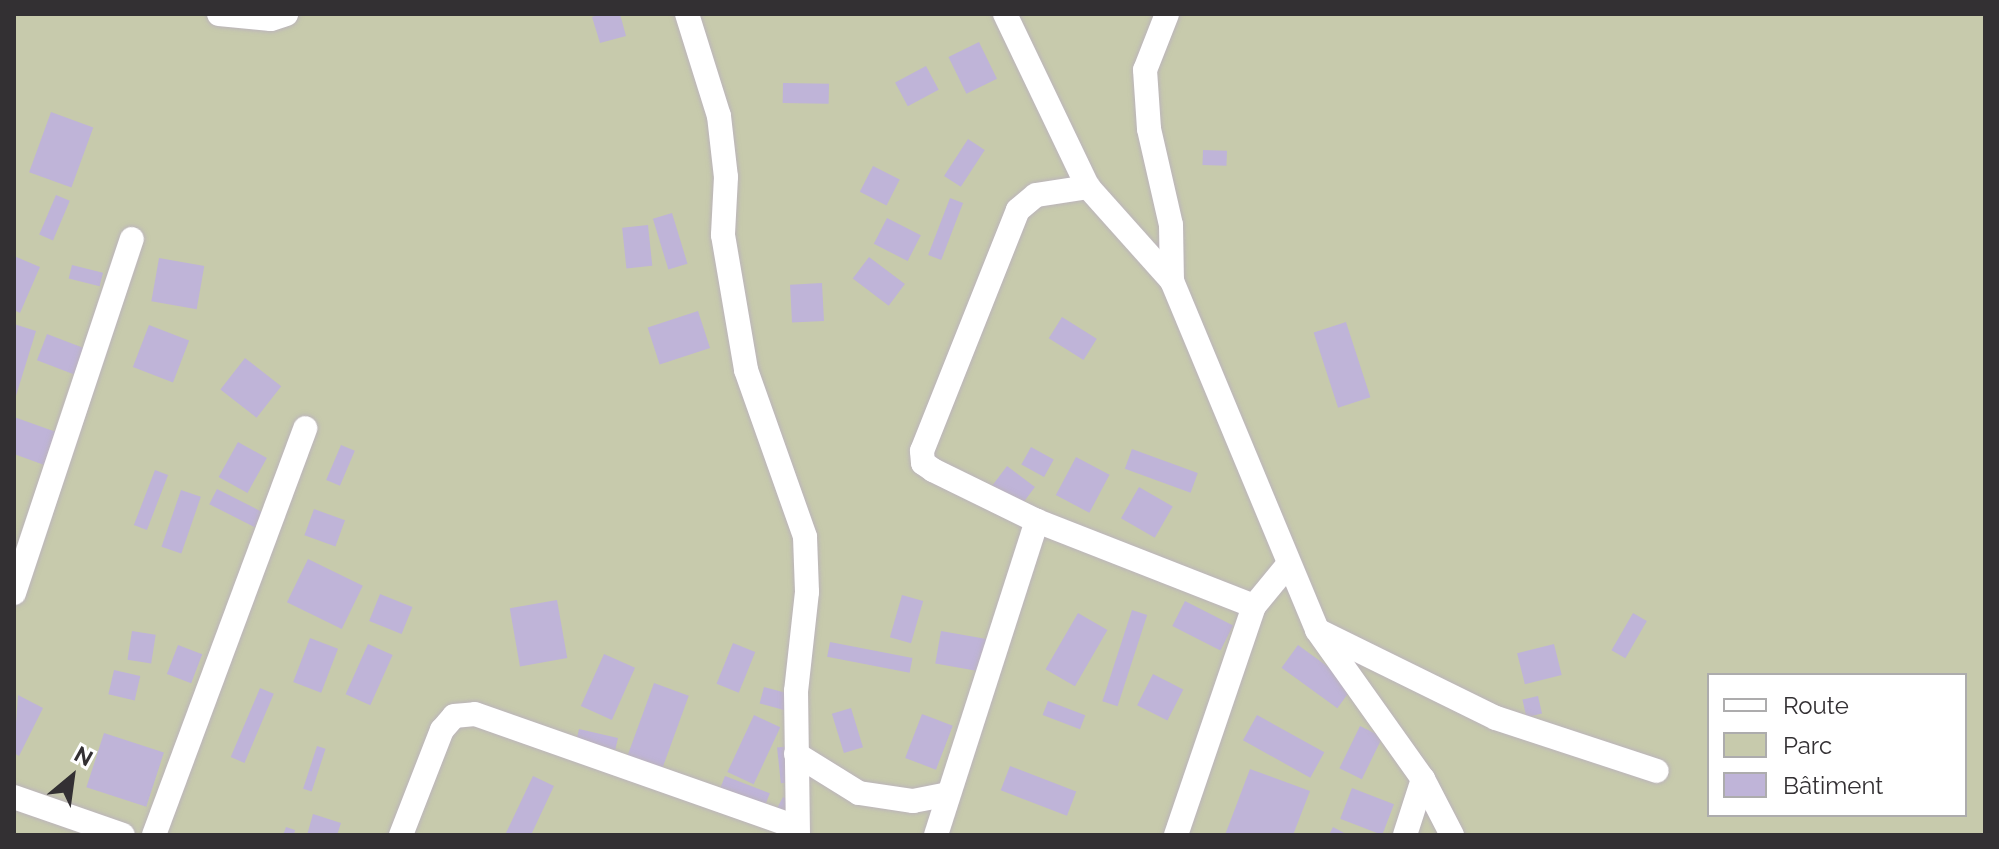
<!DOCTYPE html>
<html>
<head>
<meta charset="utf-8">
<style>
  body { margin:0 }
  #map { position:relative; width:1999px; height:849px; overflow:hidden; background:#fff8fe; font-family:Raleway,sans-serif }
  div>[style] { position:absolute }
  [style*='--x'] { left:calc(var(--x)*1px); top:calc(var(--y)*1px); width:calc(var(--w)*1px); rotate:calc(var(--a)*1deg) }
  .green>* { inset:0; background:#c7caac }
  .building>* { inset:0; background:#bfb4d8; transform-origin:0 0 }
  .roads { filter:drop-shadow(0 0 2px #bbb4bb) drop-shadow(0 0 2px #bbb4bb) }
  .minor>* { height:24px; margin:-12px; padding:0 12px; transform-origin:12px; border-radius:12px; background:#fff }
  span { translate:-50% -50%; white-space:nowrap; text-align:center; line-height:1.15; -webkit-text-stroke:8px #fff; paint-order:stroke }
  .frame { position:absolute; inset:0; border:16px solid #333033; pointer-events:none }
  .legend { position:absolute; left:1707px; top:673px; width:260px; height:144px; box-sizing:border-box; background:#fff; border:2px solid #adacad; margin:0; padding:10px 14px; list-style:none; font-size:24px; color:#333033 }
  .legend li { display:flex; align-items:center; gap:16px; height:40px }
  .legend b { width:40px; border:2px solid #adacad }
  .north { position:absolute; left:32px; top:737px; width:80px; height:80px; -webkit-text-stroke:6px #fff; paint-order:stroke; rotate:29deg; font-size:22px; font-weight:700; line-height:32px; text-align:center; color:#333033 }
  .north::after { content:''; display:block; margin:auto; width:28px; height:36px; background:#333033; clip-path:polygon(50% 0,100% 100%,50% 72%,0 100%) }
</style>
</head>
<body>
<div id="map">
  <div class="green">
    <div style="clip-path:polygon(evenodd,14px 14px,1985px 14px,1985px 835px,14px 835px,14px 14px,1709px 675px,1965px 675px,1965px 815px,1709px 815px,1709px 675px)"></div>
  </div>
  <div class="building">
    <div style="clip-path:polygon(601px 14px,620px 14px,626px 36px,600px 43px,592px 17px)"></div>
    <div style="left:979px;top:42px;width:41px;height:34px;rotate:64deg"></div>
    <div style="left:926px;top:66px;width:27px;height:35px;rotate:62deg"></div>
    <div style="left:783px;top:83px;width:46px;height:20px;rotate:1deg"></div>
    <div style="left:51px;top:112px;width:45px;height:64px;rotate:20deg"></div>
    <div style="left:968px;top:139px;width:20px;height:44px;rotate:33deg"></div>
    <div style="left:1203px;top:150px;width:24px;height:15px;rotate:2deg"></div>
    <div style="left:873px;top:166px;width:30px;height:29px;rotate:27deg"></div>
    <div style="left:56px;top:195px;width:15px;height:43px;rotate:23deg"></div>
    <div style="left:950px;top:198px;width:14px;height:61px;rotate:21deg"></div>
    <div style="left:672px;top:213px;width:53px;height:20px;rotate:73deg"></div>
    <div style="left:887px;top:218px;width:38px;height:29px;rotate:27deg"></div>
    <div style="left:648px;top:225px;width:41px;height:26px;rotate:84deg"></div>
    <div style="clip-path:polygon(14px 256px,40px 267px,20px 313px,14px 310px)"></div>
    <div style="left:869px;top:257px;width:45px;height:27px;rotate:37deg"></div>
    <div style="left:159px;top:258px;width:46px;height:44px;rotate:10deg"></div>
    <div style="left:72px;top:265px;width:32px;height:14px;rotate:14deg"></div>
    <div style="left:822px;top:283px;width:38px;height:32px;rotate:87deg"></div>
    <div style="left:698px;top:311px;width:39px;height:53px;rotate:72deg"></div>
    <div style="left:1062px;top:317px;width:41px;height:25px;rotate:32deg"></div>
    <div style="left:1346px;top:322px;width:79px;height:34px;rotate:72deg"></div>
    <div style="clip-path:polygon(14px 324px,36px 331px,15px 399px,14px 399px)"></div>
    <div style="left:149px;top:325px;width:43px;height:45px;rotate:21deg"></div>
    <div style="left:47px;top:334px;width:40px;height:28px;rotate:21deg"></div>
    <div style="left:245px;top:358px;width:46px;height:40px;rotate:38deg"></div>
    <div style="clip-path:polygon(14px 417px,59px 433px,47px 466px,14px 454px)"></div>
    <div style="left:238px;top:442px;width:33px;height:40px;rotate:29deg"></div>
    <div style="left:341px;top:445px;width:15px;height:38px;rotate:23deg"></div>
    <div style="left:1031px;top:447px;width:26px;height:20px;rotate:29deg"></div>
    <div style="left:1132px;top:449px;width:70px;height:21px;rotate:20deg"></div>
    <div style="left:1076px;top:457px;width:38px;height:43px;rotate:28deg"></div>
    <div style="left:1007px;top:466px;width:35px;height:25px;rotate:37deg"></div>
    <div style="left:155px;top:470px;width:14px;height:59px;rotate:21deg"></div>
    <div style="left:1139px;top:487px;width:39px;height:36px;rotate:30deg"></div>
    <div style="left:217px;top:489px;width:51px;height:17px;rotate:27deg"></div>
    <div style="left:181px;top:490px;width:21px;height:60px;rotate:19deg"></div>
    <div style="left:314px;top:509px;width:33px;height:28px;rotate:20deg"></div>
    <div style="left:308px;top:559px;width:61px;height:48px;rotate:26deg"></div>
    <div style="left:380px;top:594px;width:35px;height:29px;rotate:22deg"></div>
    <div style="left:902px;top:595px;width:22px;height:44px;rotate:16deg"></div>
    <div style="left:557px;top:600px;width:59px;height:48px;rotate:80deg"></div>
    <div style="left:1185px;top:601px;width:54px;height:28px;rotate:27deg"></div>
    <div style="left:1132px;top:610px;width:16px;height:96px;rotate:18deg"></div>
    <div style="left:1078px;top:613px;width:34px;height:65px;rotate:30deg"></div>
    <div style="left:1633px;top:613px;width:16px;height:43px;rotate:30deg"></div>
    <div style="left:132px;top:631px;width:24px;height:29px;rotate:9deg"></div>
    <div style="left:941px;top:631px;width:46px;height:33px;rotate:10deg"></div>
    <div style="left:310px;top:638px;width:30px;height:47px;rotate:21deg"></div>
    <div style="left:830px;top:642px;width:84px;height:15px;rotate:11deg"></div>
    <div style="left:733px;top:643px;width:24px;height:44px;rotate:22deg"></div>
    <div style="left:368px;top:644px;width:27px;height:55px;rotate:24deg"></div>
    <div style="left:1554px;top:644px;width:32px;height:38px;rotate:76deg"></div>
    <div style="left:178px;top:645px;width:26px;height:31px;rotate:21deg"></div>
    <div style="left:1298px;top:645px;width:69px;height:28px;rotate:36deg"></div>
    <div style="left:604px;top:654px;width:34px;height:57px;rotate:24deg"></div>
    <div style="left:114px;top:670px;width:27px;height:25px;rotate:13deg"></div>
    <div style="left:1153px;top:674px;width:34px;height:35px;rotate:27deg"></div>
    <div style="left:654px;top:683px;width:37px;height:78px;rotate:20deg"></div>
    <div style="left:764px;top:687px;width:28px;height:17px;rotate:15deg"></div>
    <div style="left:260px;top:688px;width:15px;height:75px;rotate:23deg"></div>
    <div style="clip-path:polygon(18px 695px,43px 708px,19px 756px,14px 753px)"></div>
    <div style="left:1538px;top:696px;width:18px;height:16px;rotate:77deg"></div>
    <div style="left:1048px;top:701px;width:40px;height:15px;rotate:21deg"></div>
    <div style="left:851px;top:708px;width:41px;height:20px;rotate:73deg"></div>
    <div style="left:922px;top:714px;width:33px;height:47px;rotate:21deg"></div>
    <div style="left:754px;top:715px;width:29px;height:63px;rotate:25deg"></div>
    <div style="left:1257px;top:715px;width:77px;height:29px;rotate:29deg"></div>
    <div style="left:1360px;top:726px;width:25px;height:47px;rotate:26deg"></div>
    <div style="left:579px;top:729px;width:40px;height:12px;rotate:13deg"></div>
    <div style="left:104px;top:733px;width:63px;height:57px;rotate:18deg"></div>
    <div style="left:317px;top:746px;width:9px;height:45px;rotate:18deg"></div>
    <div style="left:792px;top:746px;width:36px;height:15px;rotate:84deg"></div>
    <div style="left:1010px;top:766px;width:71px;height:26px;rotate:21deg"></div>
    <div style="clip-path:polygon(1250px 769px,1310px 791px,1293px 835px,1225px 835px)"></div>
    <div style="clip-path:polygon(533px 776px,554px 786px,531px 835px,505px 835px)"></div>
    <div style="left:725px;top:776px;width:48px;height:17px;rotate:21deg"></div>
    <div style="left:1352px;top:788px;width:45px;height:33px;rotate:21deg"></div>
    <div style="left:783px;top:797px;width:15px;height:16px;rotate:28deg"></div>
    <div style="clip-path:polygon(313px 814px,341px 823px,337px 835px,307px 835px)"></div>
    <div style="clip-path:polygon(286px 827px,295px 830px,294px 835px,283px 835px)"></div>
    <div style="clip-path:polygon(1333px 827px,1348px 835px,1329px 835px)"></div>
  </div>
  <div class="roads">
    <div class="minor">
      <div style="--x:219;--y:14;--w:52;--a:5.5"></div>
      <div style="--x:271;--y:19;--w:16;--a:-18"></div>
      <div style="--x:687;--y:14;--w:107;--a:72.6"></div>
      <div style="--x:719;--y:116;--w:61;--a:83.5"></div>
      <div style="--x:726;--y:177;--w:58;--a:93"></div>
      <div style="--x:723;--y:235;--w:137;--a:80.3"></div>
      <div style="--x:746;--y:370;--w:177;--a:70.5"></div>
      <div style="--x:805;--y:537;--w:55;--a:87.9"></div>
      <div style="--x:807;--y:592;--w:100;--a:96.3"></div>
      <div style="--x:796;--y:691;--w:144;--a:89.2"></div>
      <div style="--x:1005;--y:14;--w:192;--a:64.4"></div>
      <div style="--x:1088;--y:187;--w:126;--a:48.2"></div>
      <div style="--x:1172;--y:281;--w:378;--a:67.4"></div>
      <div style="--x:1317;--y:630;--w:183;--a:54.6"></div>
      <div style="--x:1423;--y:779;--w:63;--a:62.6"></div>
      <div style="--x:1167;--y:14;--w:60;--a:111.4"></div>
      <div style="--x:1145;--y:70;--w:59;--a:86.1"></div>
      <div style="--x:1149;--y:129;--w:98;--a:77.1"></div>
      <div style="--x:1171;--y:225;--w:56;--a:89"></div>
      <div style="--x:1037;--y:521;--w:116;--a:-153.9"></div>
      <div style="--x:933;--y:470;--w:12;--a:-145"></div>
      <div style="--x:923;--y:463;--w:12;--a:-95"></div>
      <div style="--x:922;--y:451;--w:259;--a:-68.3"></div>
      <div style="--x:1018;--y:210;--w:23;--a:-40"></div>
      <div style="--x:1036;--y:195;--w:53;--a:-8.7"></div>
      <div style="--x:14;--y:593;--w:373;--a:-71.6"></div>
      <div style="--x:1319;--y:631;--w:197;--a:26.2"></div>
      <div style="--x:1496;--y:718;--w:169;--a:18.2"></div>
      <div style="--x:796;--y:754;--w:74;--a:31.8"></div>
      <div style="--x:859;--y:793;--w:55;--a:8.4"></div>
      <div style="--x:913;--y:801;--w:36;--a:-11"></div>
      <div style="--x:14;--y:797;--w:115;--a:19.2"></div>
      <div style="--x:154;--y:835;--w:434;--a:-69.6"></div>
      <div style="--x:401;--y:835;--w:113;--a:-68.7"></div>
      <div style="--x:442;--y:730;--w:18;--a:-49"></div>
      <div style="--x:454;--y:716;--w:21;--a:-5"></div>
      <div style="--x:475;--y:714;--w:340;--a:19.4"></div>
      <div style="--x:936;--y:835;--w:330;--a:-72.2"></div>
      <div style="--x:1037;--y:521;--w:233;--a:21.4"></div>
      <div style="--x:1176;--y:835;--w:242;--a:-71.2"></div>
      <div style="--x:1254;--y:606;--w:52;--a:-50.5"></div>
      <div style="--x:1405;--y:835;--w:59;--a:-72.2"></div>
    </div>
  </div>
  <div class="frame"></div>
  <ul class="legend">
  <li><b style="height:10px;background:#fff"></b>Route</li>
  <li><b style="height:22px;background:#c7caac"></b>Parc</li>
  <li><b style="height:22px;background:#bfb4d8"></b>Bâtiment</li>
  </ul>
  <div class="north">N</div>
</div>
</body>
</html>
